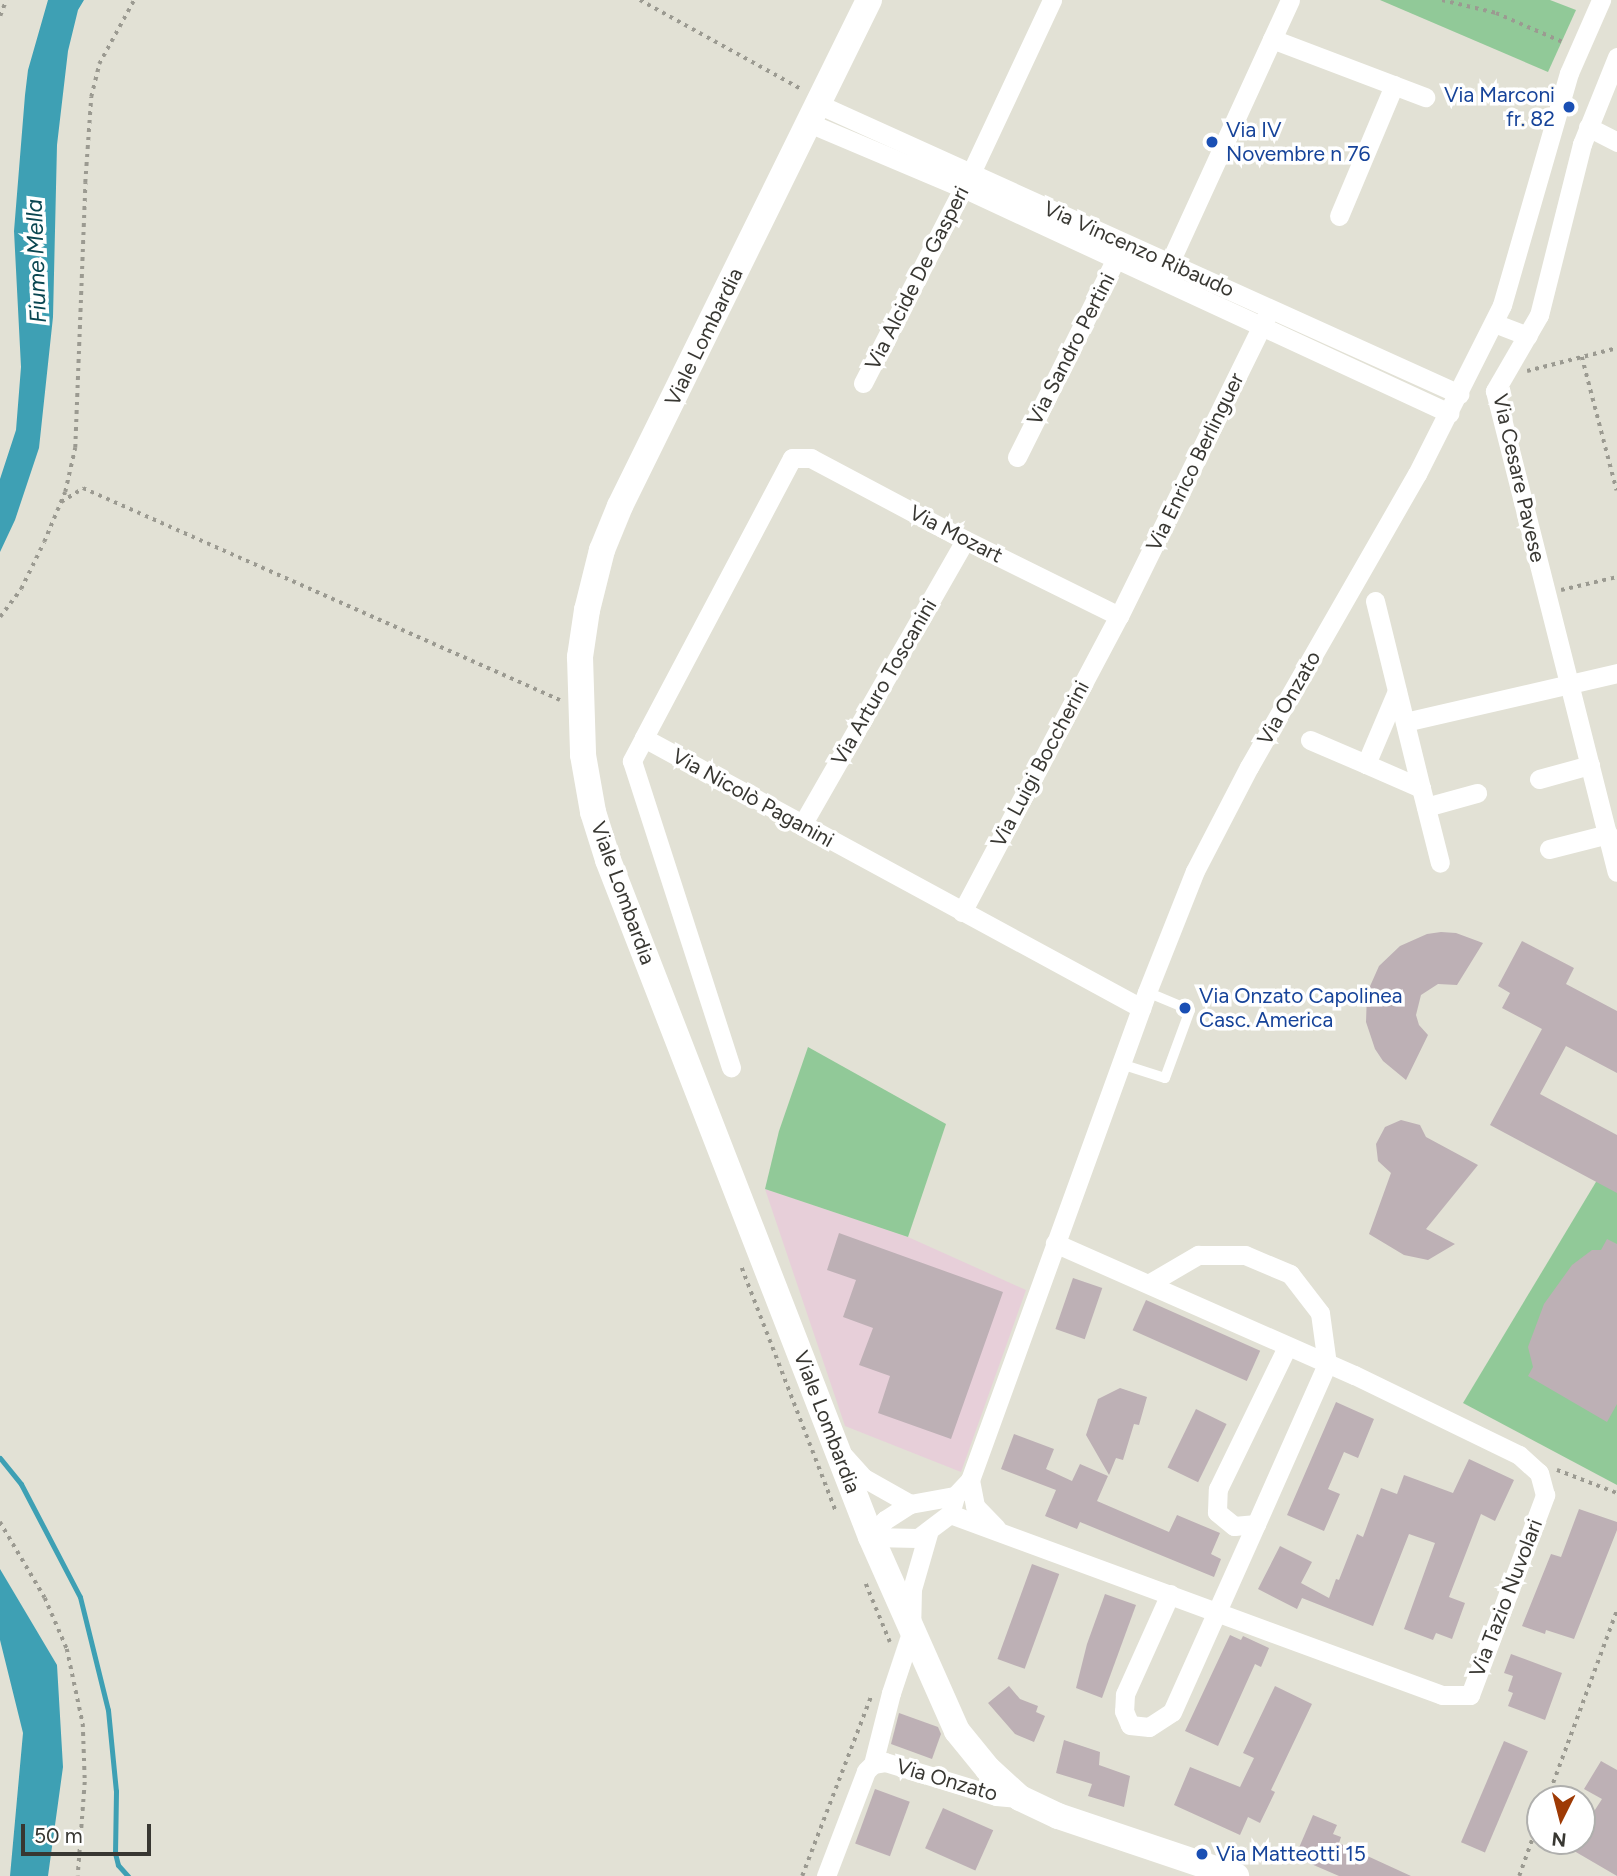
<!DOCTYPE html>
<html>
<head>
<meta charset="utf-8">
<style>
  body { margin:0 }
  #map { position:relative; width:1617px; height:1876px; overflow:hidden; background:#e2e1d5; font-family:Figtree,sans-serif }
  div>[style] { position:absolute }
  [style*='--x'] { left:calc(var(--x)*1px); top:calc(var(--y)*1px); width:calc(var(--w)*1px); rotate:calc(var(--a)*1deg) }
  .industrial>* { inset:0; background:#e7cfd9 }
  .green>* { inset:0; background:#91c998 }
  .water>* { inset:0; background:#3ea0b4 }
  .stream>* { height:5px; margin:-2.5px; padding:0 2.5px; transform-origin:2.5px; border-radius:2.5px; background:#3ea0b4 }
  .building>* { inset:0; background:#bdb0b5; transform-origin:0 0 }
  .path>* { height:3.5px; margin-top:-1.75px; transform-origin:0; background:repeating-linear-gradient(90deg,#9b9a91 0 3.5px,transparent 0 8.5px) }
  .lane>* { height:10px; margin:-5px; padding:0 5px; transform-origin:5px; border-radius:5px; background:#fff }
  .street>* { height:19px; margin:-9.5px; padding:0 9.5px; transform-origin:9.5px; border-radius:9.5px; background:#fff }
  .secondary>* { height:26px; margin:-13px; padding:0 13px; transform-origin:13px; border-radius:13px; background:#fff }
  .dots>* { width:19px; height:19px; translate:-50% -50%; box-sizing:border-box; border:4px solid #fff; border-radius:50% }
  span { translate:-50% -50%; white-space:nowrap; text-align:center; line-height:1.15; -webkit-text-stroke:7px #fff; paint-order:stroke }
  .transit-label { font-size:21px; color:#164399 }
  .right { translate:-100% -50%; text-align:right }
  .left { translate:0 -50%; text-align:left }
  .street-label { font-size:21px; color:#383732 }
  .water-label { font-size:23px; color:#0a4651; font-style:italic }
  .north { position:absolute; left:1526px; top:1785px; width:70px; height:70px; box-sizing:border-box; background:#fff; border:2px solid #afafad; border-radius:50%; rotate:186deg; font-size:19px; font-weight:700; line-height:28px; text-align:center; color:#383732 }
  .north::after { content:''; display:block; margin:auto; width:24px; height:32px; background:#9e3a05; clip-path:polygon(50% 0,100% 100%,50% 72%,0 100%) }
  .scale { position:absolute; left:21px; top:1824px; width:130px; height:32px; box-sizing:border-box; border:4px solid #383732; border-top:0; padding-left:9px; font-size:21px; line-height:24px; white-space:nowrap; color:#383732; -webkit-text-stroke:5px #fff; paint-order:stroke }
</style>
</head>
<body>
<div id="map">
  <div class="industrial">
    <div style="clip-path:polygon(765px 1189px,908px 1237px,1026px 1290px,961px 1472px,845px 1426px)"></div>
  </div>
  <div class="green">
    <div style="clip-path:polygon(1380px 0,1550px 0,1576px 10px,1548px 72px)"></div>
    <div style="clip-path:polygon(808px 1047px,946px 1124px,908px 1237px,765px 1189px,779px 1131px)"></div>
    <div style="clip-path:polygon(1617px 1147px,1617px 1485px,1463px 1403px)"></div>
  </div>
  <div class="water">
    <div style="clip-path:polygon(48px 0,84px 0,78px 10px,68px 51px,57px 145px,53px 317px,39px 448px,15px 520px,0 552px,0 479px,16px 430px,21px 367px,14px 231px,25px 95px,28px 70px)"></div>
    <div style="clip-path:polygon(0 1569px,57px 1665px,63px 1767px,48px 1876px,10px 1876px,23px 1733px,0 1640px)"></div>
  </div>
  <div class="stream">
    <div style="--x:0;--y:1458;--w:33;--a:51"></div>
    <div style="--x:21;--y:1484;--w:127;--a:62.4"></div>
    <div style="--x:80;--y:1597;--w:116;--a:76.1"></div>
    <div style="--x:108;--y:1710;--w:81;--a:84.4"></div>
    <div style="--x:116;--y:1791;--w:62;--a:90.9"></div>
    <div style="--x:115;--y:1853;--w:12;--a:76"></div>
    <div style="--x:118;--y:1865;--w:15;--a:48"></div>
  </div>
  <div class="building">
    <div style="clip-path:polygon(1441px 932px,1456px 933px,1483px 943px,1457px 985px,1438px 984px,1421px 995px,1416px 1015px,1419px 1025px,1428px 1035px,1406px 1080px,1383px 1061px,1375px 1049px,1366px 1022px,1367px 993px,1379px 966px,1400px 946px,1427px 934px)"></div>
    <div style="clip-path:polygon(1522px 941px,1574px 968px,1566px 984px,1617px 1011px,1617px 1073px,1566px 1046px,1540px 1094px,1617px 1135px,1617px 1193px,1490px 1125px,1542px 1029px,1502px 1008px,1510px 993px,1498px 986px)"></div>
    <div style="clip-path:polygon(1401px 1120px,1420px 1125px,1426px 1137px,1478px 1165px,1426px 1229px,1455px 1244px,1428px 1260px,1404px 1255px,1369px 1234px,1391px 1173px,1378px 1161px,1376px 1144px,1385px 1127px)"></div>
    <div style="clip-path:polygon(839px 1233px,1003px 1292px,951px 1439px,878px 1413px,890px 1376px,859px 1365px,873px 1328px,843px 1317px,856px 1280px,827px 1270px)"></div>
    <div style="clip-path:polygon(1607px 1239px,1617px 1244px,1617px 1404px,1607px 1422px,1528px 1376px,1533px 1367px,1528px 1347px,1544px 1304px,1572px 1265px,1592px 1250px,1601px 1250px)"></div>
    <div style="left:1073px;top:1278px;width:31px;height:54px;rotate:19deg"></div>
    <div style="left:1146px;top:1300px;width:125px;height:33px;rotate:24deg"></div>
    <div style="clip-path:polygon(1120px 1388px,1147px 1397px,1139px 1425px,1134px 1424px,1123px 1460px,1116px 1458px,1109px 1475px,1086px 1435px,1098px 1399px)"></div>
    <div style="clip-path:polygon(1336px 1402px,1374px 1419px,1358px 1458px,1344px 1452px,1328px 1489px,1340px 1494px,1324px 1531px,1287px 1515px)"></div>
    <div style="left:1196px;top:1409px;width:34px;height:65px;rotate:26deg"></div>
    <div style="clip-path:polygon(1014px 1434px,1054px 1449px,1046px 1469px,1072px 1481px,1080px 1464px,1108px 1476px,1097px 1501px,1169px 1532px,1177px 1515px,1220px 1533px,1211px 1554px,1221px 1559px,1214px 1577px,1080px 1522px,1077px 1529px,1045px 1516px,1056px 1490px,1001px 1469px)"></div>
    <div style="clip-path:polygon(1469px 1459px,1514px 1480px,1495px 1521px,1481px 1514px,1449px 1597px,1465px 1603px,1452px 1639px,1436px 1633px,1433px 1640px,1404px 1629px,1435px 1543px,1409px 1534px,1373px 1626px,1302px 1598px,1297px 1609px,1258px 1589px,1280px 1546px,1312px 1562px,1301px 1583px,1329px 1598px,1336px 1579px,1339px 1580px,1357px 1534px,1363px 1537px,1381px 1488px,1397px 1494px,1404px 1475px,1453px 1493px)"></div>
    <div style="clip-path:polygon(1579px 1509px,1617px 1522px,1617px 1530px,1574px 1639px,1546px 1630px,1545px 1634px,1522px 1626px,1551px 1554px,1561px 1557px)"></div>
    <div style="left:1032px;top:1564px;width:29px;height:101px;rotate:20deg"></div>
    <div style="clip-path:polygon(1105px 1594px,1136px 1605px,1102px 1698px,1076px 1688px,1087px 1644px)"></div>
    <div style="clip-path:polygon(1230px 1635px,1241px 1640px,1243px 1636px,1269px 1648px,1261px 1667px,1255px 1664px,1218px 1746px,1185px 1731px)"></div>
    <div style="clip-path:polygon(1511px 1654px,1562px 1673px,1545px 1720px,1508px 1706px,1513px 1693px,1508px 1691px,1513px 1676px,1504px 1673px)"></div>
    <div style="clip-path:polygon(1009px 1686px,1020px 1699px,1038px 1706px,1036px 1712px,1045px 1716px,1034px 1742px,1015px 1734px,988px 1703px)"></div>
    <div style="clip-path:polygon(1275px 1686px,1312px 1704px,1271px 1790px,1275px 1792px,1260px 1823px,1248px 1817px,1240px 1835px,1174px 1805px,1190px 1767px,1240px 1787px,1254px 1758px,1243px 1753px)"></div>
    <div style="clip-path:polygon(899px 1713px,938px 1727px,941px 1734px,932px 1759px,891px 1744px)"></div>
    <div style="clip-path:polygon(1064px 1740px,1100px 1752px,1099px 1765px,1130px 1776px,1124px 1807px,1088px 1796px,1092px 1784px,1056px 1773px)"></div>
    <div style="left:1504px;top:1741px;width:26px;height:110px;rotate:23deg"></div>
    <div style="clip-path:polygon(1601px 1761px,1617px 1770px,1617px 1876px,1557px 1841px,1582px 1841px,1582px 1830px,1602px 1799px,1584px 1789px)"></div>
    <div style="left:875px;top:1789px;width:37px;height:58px;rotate:20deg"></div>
    <div style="left:943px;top:1808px;width:55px;height:44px;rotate:24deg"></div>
    <div style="clip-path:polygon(1313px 1815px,1337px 1825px,1333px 1834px,1341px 1837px,1339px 1843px,1411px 1876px,1339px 1876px,1295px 1857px)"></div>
  </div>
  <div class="path">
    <div style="--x:640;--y:0;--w:184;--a:28.9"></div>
    <div style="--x:1442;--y:0;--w:56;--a:13.5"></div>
    <div style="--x:1496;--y:13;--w:75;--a:23.5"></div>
    <div style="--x:0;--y:16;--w:17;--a:-69"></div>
    <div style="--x:1582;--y:357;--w:138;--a:75.4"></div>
    <div style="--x:1527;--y:371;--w:93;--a:-14.3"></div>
    <div style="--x:61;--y:502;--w:26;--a:-32"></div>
    <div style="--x:83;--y:488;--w:522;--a:23.96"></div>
    <div style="--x:1561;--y:590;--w:57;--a:-13.1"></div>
    <div style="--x:0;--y:617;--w:35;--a:-53"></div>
    <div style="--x:21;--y:589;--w:52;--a:-63.9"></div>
    <div style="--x:44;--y:542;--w:54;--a:-67.2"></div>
    <div style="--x:65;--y:492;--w:45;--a:-77.2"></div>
    <div style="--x:75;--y:448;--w:265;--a:-87.8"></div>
    <div style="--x:85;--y:183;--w:86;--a:-86"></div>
    <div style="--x:91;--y:97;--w:34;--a:-76"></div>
    <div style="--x:99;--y:64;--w:73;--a:-61.3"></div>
    <div style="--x:742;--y:1268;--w:261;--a:68.9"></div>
    <div style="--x:1557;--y:1470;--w:64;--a:21"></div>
    <div style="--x:0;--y:1522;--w:88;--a:59.4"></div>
    <div style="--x:45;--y:1598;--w:56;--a:66.7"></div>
    <div style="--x:67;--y:1649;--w:77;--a:78"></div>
    <div style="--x:83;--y:1724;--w:58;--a:88"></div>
    <div style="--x:85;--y:1782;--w:94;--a:94.3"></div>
    <div style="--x:866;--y:1584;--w:63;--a:67.5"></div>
    <div style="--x:1547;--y:1799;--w:202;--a:-69.7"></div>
    <div style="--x:802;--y:1876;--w:193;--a:-69"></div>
    <div style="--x:1519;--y:1876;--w:63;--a:-70.4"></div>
  </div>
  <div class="lane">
    <div style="--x:1121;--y:1064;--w:46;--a:17.7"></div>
    <div style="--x:1165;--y:1078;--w:72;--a:-69.8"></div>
    <div style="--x:1190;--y:1010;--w:47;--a:-157.3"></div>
  </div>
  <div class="street">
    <div style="--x:1272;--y:39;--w:164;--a:20.8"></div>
    <div style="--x:1617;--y:57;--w:94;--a:111.9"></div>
    <div style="--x:1582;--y:144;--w:176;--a:104.1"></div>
    <div style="--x:1539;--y:315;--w:88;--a:120.1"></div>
    <div style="--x:1495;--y:391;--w:496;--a:75.8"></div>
    <div style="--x:818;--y:104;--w:704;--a:24.34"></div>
    <div style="--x:809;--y:123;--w:167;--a:22.9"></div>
    <div style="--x:963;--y:188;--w:536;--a:24.84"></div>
    <div style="--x:1588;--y:127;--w:33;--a:27"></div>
    <div style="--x:1339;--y:216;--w:142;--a:-67.2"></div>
    <div style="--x:1165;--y:273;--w:300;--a:-65.4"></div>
    <div style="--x:1494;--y:323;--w:36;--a:21"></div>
    <div style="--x:863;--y:383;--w:236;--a:-62.8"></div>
    <div style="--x:971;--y:173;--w:191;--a:-64.9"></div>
    <div style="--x:1017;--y:457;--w:236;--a:-63.5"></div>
    <div style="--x:1375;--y:601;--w:193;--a:76.2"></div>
    <div style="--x:1421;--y:788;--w:60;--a:-156.4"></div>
    <div style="--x:1366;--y:764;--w:79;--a:-67"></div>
    <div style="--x:1119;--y:616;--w:172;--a:-153.7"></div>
    <div style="--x:965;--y:540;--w:174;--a:-152"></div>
    <div style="--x:811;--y:458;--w:19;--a:180"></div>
    <div style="--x:792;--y:458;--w:317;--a:117.9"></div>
    <div style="--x:644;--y:738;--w:566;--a:28.51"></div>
    <div style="--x:1405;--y:722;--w:218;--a:-13"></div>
    <div style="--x:644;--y:738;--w:26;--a:118"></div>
    <div style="--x:632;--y:761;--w:322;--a:72.1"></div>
    <div style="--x:1310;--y:740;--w:61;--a:23.2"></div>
    <div style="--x:1539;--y:779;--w:53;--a:-15.4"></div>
    <div style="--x:1421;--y:788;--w:77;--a:75.8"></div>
    <div style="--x:1426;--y:807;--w:53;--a:-15.4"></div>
    <div style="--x:802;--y:825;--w:328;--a:-60.2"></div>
    <div style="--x:1549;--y:849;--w:61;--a:-14.3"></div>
    <div style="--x:962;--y:912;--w:335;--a:-62.1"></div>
    <div style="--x:1119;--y:616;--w:335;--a:-63.8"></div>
    <div style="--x:1150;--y:1283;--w:56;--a:-30.3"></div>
    <div style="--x:1198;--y:1255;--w:47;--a:0"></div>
    <div style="--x:1245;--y:1255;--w:49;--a:22.9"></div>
    <div style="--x:1290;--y:1274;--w:49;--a:52.4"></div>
    <div style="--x:1320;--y:1313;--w:51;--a:82.2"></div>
    <div style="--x:1327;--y:1364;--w:175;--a:113.9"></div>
    <div style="--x:1256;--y:1524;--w:22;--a:175"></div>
    <div style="--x:1234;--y:1526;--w:22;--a:-141"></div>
    <div style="--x:1217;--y:1512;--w:23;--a:-88"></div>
    <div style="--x:1218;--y:1489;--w:158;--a:-64.1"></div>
    <div style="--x:844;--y:1456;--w:30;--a:48"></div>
    <div style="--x:864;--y:1478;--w:53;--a:29.5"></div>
    <div style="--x:970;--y:1480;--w:26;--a:79"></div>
    <div style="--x:975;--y:1506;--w:30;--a:46"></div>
    <div style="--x:950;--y:1514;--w:524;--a:20.2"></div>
    <div style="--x:1442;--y:1695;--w:28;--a:0"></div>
    <div style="--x:1470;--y:1695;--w:214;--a:-69.4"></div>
    <div style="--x:1545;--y:1495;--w:23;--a:-105"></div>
    <div style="--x:1539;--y:1473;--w:27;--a:-138"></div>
    <div style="--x:1519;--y:1455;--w:183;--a:-154.1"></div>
    <div style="--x:1354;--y:1375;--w:327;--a:-156.2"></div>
    <div style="--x:871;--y:1537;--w:47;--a:1.2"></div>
    <div style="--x:918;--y:1538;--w:40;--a:-37"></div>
    <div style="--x:950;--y:1514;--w:19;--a:-74"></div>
    <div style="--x:955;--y:1496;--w:22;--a:-47"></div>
    <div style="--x:970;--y:1480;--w:519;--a:-70.06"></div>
    <div style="--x:1147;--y:992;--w:130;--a:-68.4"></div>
    <div style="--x:1195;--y:871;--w:117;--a:-62.6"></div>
    <div style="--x:1249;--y:767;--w:338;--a:-60.2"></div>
    <div style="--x:1417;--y:474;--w:189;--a:-63.3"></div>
    <div style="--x:1502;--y:305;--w:241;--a:-73.9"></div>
    <div style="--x:1569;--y:73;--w:80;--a:-66.3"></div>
    <div style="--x:871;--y:1537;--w:22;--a:-51"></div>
    <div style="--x:885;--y:1520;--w:30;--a:-33"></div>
    <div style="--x:910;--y:1504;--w:46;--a:-10.1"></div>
    <div style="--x:1170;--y:1594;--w:110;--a:114.2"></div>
    <div style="--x:1125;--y:1694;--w:17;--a:93"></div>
    <div style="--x:1124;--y:1711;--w:15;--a:67"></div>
    <div style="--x:1130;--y:1725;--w:19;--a:6"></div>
    <div style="--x:1149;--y:1727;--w:27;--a:-33"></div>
    <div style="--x:1172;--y:1712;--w:206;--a:-65.9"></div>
    <div style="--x:873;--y:1764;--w:12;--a:-9"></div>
    <div style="--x:885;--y:1762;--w:116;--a:17"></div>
    <div style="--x:996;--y:1796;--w:24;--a:5"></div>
    <div style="--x:826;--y:1876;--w:112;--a:-69.1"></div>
    <div style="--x:866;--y:1771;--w:10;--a:-45"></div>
    <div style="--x:873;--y:1764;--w:73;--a:-75.8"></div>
    <div style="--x:891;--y:1693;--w:63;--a:-71.6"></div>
    <div style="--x:911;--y:1633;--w:44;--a:-88.7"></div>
    <div style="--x:912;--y:1589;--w:61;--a:-73.9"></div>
  </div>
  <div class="secondary">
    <div style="--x:869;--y:0;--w:564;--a:116.2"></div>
    <div style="--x:620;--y:506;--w:48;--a:112.2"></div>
    <div style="--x:602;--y:550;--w:62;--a:104"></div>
    <div style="--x:587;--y:610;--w:48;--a:98.5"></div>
    <div style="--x:580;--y:657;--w:98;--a:88.2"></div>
    <div style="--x:583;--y:755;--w:58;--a:80"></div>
    <div style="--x:593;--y:812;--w:50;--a:72.6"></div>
    <div style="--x:608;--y:860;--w:726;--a:68.77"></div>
    <div style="--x:871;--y:1537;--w:212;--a:66.1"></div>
    <div style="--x:957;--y:1731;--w:49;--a:50.8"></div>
    <div style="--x:988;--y:1769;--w:43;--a:42.2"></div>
    <div style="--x:1020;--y:1798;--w:42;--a:25.3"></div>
    <div style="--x:1058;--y:1816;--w:188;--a:18.6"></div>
  </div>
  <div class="dots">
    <div style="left:1569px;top:107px;background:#1a4fb4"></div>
    <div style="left:1212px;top:142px;background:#1a4fb4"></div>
    <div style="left:1185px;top:1008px;background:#1a4fb4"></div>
    <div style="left:1202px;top:1854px;background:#1a4fb4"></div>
  </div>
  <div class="transit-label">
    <span class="right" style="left:1555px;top:107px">Via Marconi<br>fr. 82</span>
    <span class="left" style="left:1226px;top:142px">Via IV<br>Novembre n 76</span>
    <span class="left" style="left:1199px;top:1008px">Via Onzato Capolinea<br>Casc. America</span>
    <span class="left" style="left:1216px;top:1854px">Via Matteotti 15</span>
  </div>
  <div class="street-label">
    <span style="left:1139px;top:249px;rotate:24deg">Via Vincenzo Ribaudo</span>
    <span style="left:917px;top:278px;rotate:-63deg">Via Alcide De Gasperi</span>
    <span style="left:704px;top:337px;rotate:-64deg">Viale Lombardia</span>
    <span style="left:1071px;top:349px;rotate:-63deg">Via Sandro Pertini</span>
    <span style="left:1195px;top:462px;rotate:-64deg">Via Enrico Berlinguer</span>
    <span style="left:1519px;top:478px;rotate:77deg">Via Cesare Pavese</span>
    <span style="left:956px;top:534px;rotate:27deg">Via Mozart</span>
    <span style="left:884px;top:682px;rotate:-60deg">Via Arturo Toscanini</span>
    <span style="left:1289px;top:698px;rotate:-60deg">Via Onzato</span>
    <span style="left:1040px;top:764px;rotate:-62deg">Via Luigi Boccherini</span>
    <span style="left:753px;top:798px;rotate:29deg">Via Nicolò Paganini</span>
    <span style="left:623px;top:893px;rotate:70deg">Viale Lombardia</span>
    <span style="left:827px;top:1422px;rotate:69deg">Viale Lombardia</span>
    <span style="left:1506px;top:1598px;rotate:-69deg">Via Tazio Nuvolari</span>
    <span style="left:947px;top:1780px;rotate:16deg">Via Onzato</span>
  </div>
  <div class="water-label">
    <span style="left:36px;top:261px;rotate:-92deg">Fiume Mella</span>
  </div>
  <div class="north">N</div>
  <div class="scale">50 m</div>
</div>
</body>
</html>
